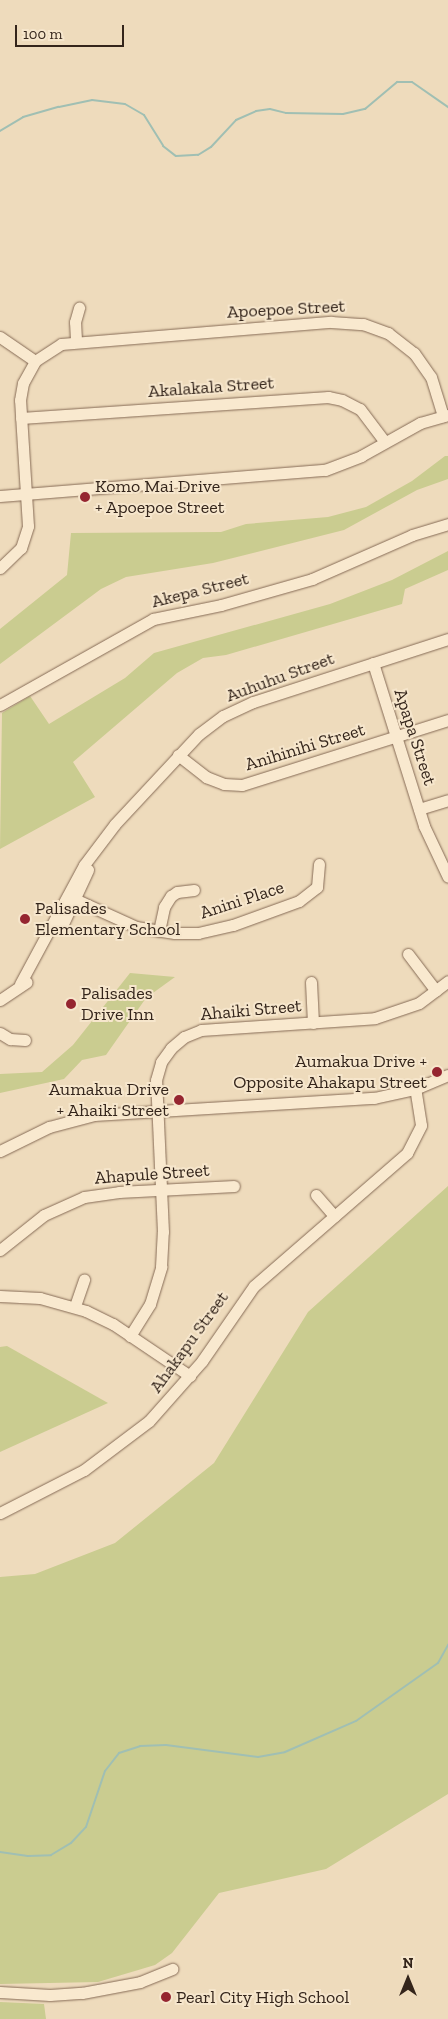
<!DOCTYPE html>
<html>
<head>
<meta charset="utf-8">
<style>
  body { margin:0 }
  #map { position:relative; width:448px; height:2019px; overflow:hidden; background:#eedbbc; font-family:"Zilla Slab",serif }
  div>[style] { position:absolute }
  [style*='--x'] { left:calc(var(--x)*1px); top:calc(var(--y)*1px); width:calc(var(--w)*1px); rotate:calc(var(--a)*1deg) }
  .green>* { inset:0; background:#cacc90 }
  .stream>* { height:2px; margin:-1px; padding:0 1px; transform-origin:1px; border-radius:1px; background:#a0bfb3 }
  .roads { filter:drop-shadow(0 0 1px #866b56) drop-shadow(0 0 1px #866b56) }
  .minor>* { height:11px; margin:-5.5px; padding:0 5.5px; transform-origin:5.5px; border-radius:5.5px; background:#f9e9cf }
  .dots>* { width:14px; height:14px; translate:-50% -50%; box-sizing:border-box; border:2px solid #f6e6cc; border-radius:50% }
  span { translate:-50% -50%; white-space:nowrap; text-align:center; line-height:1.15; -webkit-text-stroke:4px #f6e6cc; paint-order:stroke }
  .street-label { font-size:18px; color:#34251b }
  .poi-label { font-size:18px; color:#34251b }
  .left { translate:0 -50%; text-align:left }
  .right { translate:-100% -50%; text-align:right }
  .north { position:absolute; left:383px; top:1954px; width:50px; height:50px; -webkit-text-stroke:4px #f6e6cc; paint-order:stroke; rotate:0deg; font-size:14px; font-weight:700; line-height:20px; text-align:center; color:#34251b }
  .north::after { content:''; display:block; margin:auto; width:18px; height:22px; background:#34251b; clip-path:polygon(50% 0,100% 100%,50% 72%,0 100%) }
  .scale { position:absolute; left:15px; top:25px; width:109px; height:22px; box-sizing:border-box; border:2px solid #34251b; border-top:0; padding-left:6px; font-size:15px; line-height:18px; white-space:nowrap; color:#34251b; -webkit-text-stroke:4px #f6e6cc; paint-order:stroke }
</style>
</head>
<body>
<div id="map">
  <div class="green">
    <div style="clip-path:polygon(445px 456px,448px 456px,448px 479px,417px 490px,344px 530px,213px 563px,126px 577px,101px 589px,0 664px,0 629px,67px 575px,71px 533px,221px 532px,246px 524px,328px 517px,366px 507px,412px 481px)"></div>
    <div style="clip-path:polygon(448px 551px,448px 570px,405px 589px,402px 604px,226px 655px,203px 658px,177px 673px,73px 762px,95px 797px,0 849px,2px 713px,30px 696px,49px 724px,125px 678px,154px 653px,330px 604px,392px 580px)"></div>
    <div style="clip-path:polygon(130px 973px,175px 977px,146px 998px,106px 1055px,82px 1060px,64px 1079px,0 1093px,0 1074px,42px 1072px,73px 1045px)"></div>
    <div style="clip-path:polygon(448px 1186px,448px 1794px,326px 1869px,219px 1893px,172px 1953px,155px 1965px,98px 1982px,0 1984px,0 1577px,35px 1574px,115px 1543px,214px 1463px,308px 1312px)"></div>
    <div style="clip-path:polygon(7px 1346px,108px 1403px,0 1452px,0 1347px)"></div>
    <div style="clip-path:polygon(0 2002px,44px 2004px,46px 2019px,0 2019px)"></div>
  </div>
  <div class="stream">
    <div style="--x:0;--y:131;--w:27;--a:-31"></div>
    <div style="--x:23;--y:117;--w:37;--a:-16"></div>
    <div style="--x:59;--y:107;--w:34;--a:-12"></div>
    <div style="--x:92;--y:100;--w:33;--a:7"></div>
    <div style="--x:125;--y:104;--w:22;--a:30"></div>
    <div style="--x:144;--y:115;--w:36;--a:58"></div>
    <div style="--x:163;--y:146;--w:16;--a:38"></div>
    <div style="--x:176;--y:156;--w:22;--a:-3"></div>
    <div style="--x:198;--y:155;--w:15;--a:-32"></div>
    <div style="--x:211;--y:147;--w:37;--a:-47"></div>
    <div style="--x:236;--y:120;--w:22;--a:-24"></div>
    <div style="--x:256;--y:111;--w:14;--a:-8"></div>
    <div style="--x:270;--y:109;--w:16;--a:14"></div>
    <div style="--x:286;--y:113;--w:57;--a:1"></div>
    <div style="--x:343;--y:114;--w:23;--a:-13"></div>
    <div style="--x:365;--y:109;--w:42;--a:-40.2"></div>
    <div style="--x:397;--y:82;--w:15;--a:0"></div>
    <div style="--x:412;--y:82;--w:44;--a:34.8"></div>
    <div style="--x:0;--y:1852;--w:28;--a:8"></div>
    <div style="--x:28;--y:1856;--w:23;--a:-2"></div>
    <div style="--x:51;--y:1855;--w:23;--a:-31"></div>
    <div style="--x:71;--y:1843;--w:22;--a:-47"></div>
    <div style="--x:86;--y:1827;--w:59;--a:-71.3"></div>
    <div style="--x:105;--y:1771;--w:23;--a:-52"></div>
    <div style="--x:119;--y:1753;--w:22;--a:-18"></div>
    <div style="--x:140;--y:1746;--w:26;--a:-2"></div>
    <div style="--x:166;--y:1745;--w:93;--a:7.4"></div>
    <div style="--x:258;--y:1757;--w:27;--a:-10"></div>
    <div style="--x:285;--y:1752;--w:77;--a:-23.6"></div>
    <div style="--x:356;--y:1721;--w:100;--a:-35.3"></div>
    <div style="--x:438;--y:1663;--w:21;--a:-61"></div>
  </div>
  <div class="roads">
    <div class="minor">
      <div style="--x:0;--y:337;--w:42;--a:34.4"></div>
      <div style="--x:76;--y:340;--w:18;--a:-93"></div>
      <div style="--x:75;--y:322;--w:15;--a:-74"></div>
      <div style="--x:21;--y:418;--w:308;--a:-3.9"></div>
      <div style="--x:328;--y:397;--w:14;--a:12"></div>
      <div style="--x:342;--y:400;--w:20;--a:27"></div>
      <div style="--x:360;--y:409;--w:41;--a:52.9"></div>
      <div style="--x:0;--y:496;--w:326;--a:-4.6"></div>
      <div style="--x:325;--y:470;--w:39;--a:-21"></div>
      <div style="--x:361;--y:456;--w:68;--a:-29.2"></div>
      <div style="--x:420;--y:423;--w:29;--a:-16"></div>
      <div style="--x:0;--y:568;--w:29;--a:-44"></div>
      <div style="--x:21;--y:548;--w:23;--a:-72"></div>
      <div style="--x:28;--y:526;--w:126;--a:-93.6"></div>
      <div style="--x:20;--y:400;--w:17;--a:-80"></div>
      <div style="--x:23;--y:383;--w:25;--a:-61"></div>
      <div style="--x:35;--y:361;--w:31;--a:-33"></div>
      <div style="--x:61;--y:344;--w:271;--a:-4.7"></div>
      <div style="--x:331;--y:322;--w:32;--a:4"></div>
      <div style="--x:363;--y:324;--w:27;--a:20"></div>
      <div style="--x:388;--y:333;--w:33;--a:38"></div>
      <div style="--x:414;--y:353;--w:29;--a:55"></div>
      <div style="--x:431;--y:377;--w:41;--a:72.9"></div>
      <div style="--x:373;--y:663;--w:171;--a:72.6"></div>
      <div style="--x:424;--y:826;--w:56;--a:64.8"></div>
      <div style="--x:0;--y:705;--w:176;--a:-29.3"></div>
      <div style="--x:153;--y:619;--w:69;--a:-11.6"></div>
      <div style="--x:221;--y:605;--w:95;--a:-15.9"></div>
      <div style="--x:312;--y:579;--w:109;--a:-23.7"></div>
      <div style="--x:412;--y:535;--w:38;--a:-17"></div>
      <div style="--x:178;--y:755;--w:36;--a:38"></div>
      <div style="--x:206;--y:777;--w:19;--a:21"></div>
      <div style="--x:224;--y:784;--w:18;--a:3"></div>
      <div style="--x:242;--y:785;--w:216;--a:-17.5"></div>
      <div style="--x:419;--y:809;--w:30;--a:-17"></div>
      <div style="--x:68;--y:896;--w:75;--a:24.5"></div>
      <div style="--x:136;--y:927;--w:39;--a:9"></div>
      <div style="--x:175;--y:933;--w:23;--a:0"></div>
      <div style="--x:198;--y:933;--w:36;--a:-13"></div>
      <div style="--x:233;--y:925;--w:70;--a:-20"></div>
      <div style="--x:299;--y:901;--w:23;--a:-38"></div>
      <div style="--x:317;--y:887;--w:23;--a:-85"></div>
      <div style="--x:62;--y:926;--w:62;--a:-65.1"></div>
      <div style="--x:159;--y:931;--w:25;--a:-78"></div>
      <div style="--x:164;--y:907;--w:13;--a:-58"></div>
      <div style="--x:171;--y:896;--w:7;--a:-34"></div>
      <div style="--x:177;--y:892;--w:17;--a:-7"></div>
      <div style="--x:408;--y:954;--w:46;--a:52.9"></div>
      <div style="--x:311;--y:982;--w:41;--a:87.2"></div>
      <div style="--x:20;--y:984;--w:135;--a:-61.7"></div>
      <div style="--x:84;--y:865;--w:51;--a:-52.9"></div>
      <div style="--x:115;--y:824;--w:123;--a:-47"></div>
      <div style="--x:199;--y:734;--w:30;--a:-37"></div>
      <div style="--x:223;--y:716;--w:33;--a:-25"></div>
      <div style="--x:253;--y:702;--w:205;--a:-17.9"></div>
      <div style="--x:0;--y:1000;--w:32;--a:-34"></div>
      <div style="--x:0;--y:1033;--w:12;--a:31"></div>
      <div style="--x:10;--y:1039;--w:15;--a:4"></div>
      <div style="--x:0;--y:1151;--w:55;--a:-26.1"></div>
      <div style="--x:49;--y:1127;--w:47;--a:-14.9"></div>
      <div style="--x:94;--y:1115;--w:281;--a:-3.5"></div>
      <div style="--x:374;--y:1098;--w:42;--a:-12.4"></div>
      <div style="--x:415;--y:1089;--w:36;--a:-23"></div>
      <div style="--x:316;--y:1195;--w:28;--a:49"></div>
      <div style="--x:0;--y:1250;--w:56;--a:-38.5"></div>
      <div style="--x:44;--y:1215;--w:44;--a:-24.2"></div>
      <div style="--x:84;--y:1197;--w:35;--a:-8"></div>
      <div style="--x:119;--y:1192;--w:115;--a:-3"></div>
      <div style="--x:0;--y:1296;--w:40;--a:2.9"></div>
      <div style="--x:40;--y:1298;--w:48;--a:15.8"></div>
      <div style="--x:86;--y:1311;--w:30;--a:26"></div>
      <div style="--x:113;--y:1324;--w:93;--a:34"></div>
      <div style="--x:75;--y:1306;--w:28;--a:-71"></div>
      <div style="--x:130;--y:1336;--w:38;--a:-58"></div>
      <div style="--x:150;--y:1304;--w:39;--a:-73"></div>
      <div style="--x:161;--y:1267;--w:35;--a:-87"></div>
      <div style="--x:163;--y:1232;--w:152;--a:-92.6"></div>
      <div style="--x:156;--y:1080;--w:19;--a:-74"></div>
      <div style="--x:161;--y:1062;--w:17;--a:-54"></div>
      <div style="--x:171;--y:1048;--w:17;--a:-40"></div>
      <div style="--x:184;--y:1037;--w:18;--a:-22"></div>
      <div style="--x:201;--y:1030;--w:174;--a:-3.9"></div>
      <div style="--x:375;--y:1018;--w:46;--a:-18.8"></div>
      <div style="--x:419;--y:1003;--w:36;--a:-37"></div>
      <div style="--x:0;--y:1513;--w:94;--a:-27.1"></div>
      <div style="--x:84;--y:1470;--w:81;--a:-37"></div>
      <div style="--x:149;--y:1421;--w:80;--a:-48.5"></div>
      <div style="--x:202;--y:1361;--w:91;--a:-55.3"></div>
      <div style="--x:254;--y:1286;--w:203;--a:-41"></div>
      <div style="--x:407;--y:1153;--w:31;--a:-63"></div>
      <div style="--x:421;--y:1125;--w:36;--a:-99"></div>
      <div style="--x:0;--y:1992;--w:50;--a:3.4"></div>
      <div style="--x:50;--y:1995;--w:32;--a:-4"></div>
      <div style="--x:82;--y:1993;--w:59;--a:-10.7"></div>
      <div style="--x:140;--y:1982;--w:35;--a:-22"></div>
    </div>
  </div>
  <div class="dots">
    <div style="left:85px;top:497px;background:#952530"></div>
    <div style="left:25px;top:919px;background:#952530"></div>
    <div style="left:71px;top:1004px;background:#952530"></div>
    <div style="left:437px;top:1072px;background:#952530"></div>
    <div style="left:179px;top:1100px;background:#952530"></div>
    <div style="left:166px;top:1997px;background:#952530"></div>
  </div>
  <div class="street-label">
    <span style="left:286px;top:309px;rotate:-3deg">Apoepoe Street</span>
    <span style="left:211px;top:387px;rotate:-4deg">Akalakala Street</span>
    <span style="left:200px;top:590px;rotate:-14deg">Akepa Street</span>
    <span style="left:280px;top:677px;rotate:-20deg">Auhuhu Street</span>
    <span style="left:415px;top:737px;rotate:72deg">Apapa Street</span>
    <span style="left:305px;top:747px;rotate:-17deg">Anihinihi Street</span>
    <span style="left:242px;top:900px;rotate:-18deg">Anini Place</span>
    <span style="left:251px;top:1010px;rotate:-5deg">Ahaiki Street</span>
    <span style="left:152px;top:1174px;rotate:-4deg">Ahapule Street</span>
    <span style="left:189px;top:1342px;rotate:-54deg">Ahakapu Street</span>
  </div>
  <div class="poi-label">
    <span class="left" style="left:95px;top:497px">Komo Mai Drive<br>+ Apoepoe Street</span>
    <span class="left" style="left:35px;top:919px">Palisades<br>Elementary School</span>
    <span class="left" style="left:81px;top:1004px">Palisades<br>Drive Inn</span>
    <span class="right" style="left:427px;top:1072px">Aumakua Drive +<br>Opposite Ahakapu Street</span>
    <span class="right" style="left:169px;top:1100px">Aumakua Drive<br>+ Ahaiki Street</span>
    <span class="left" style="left:176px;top:1997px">Pearl City High School</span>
  </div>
  <div class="north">N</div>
  <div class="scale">100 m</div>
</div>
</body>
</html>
